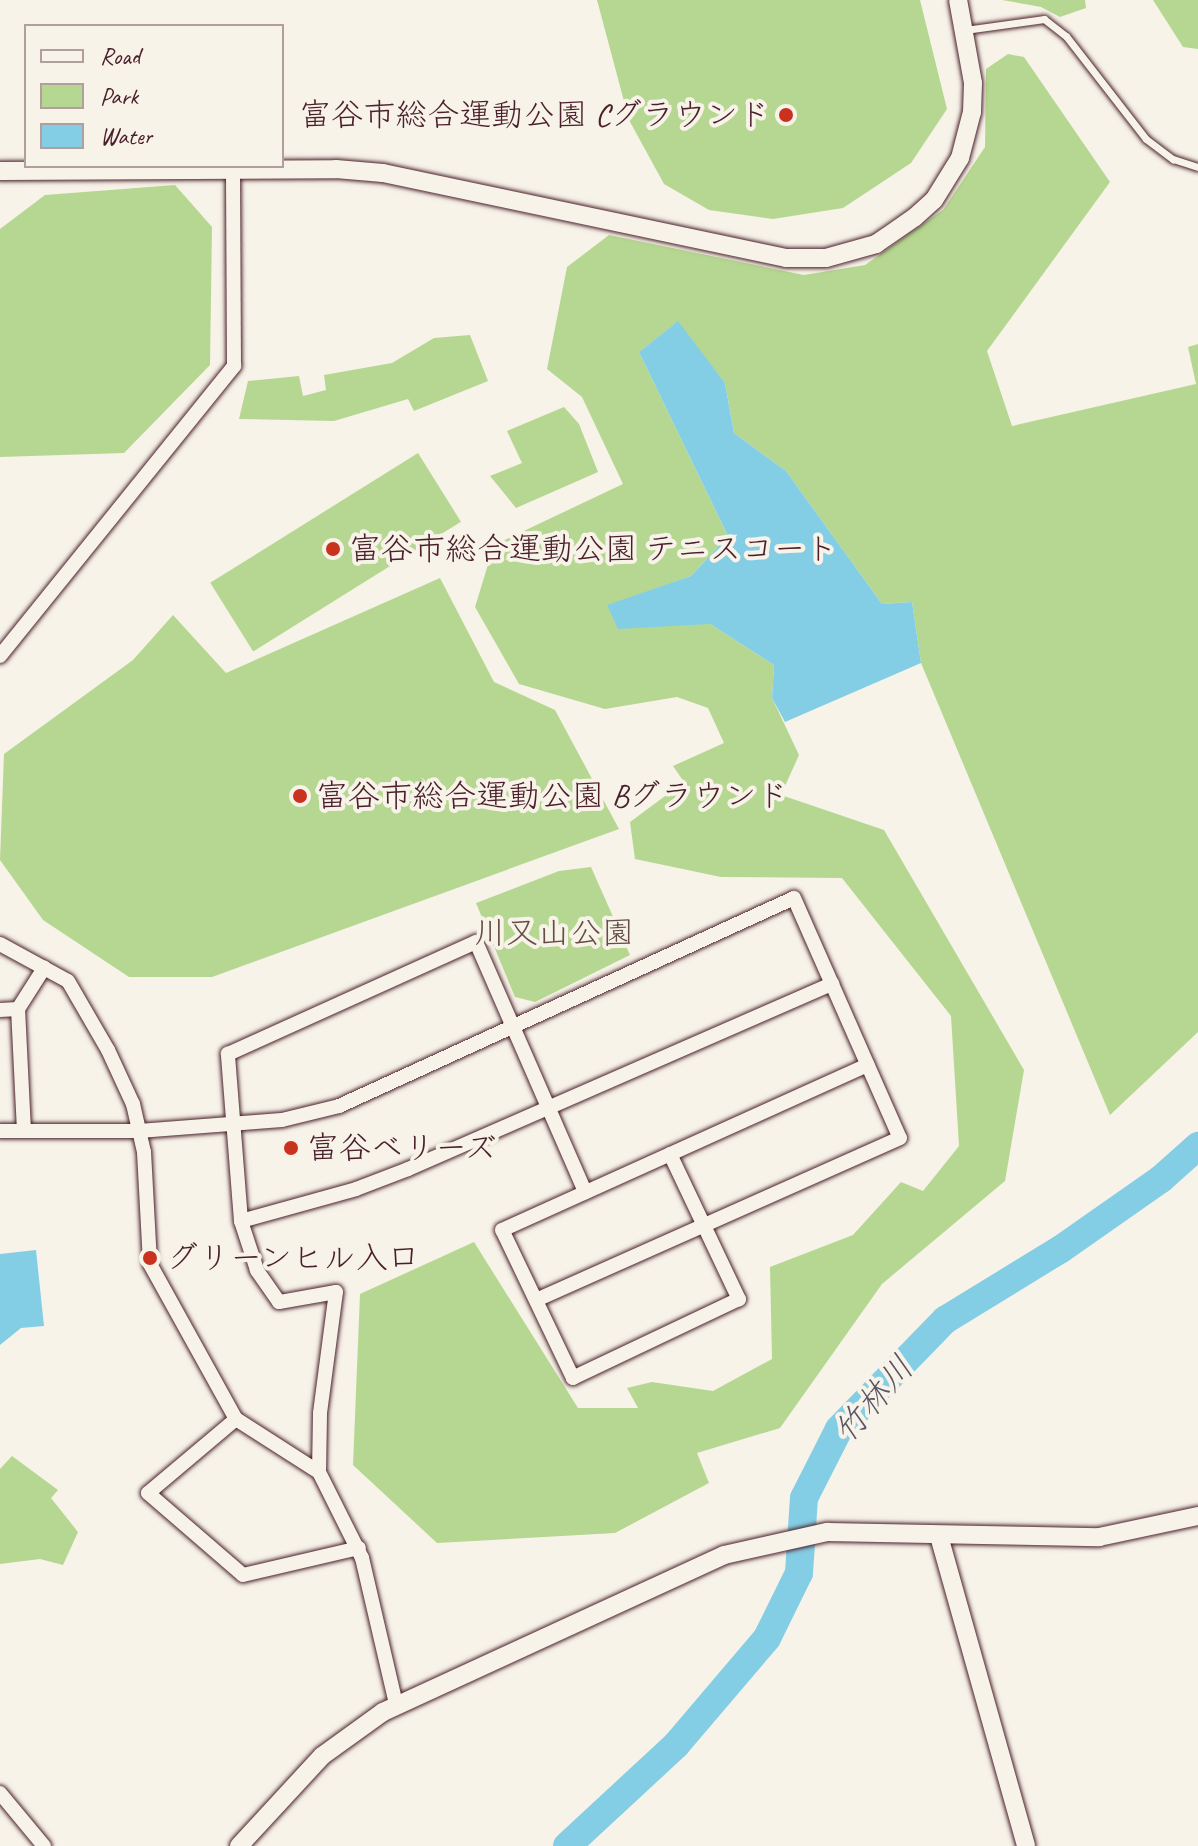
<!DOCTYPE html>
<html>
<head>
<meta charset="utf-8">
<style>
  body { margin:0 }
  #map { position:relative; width:1198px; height:1846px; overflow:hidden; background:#f7f3e8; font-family:Caveat,"Klee One",sans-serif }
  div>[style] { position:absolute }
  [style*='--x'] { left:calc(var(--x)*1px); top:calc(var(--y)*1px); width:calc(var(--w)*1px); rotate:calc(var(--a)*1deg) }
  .green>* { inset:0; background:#b6d791; transform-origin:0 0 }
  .water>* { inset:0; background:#84cee5 }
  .river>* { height:28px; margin:-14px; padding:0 14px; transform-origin:14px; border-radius:14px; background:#84cee5 }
  .roads { filter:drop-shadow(0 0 2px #4a1f2b) drop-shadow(0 0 2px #4a1f2b) }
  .service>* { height:7px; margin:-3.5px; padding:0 3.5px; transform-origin:3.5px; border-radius:3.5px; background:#f7f3e8 }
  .minor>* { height:14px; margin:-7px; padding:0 7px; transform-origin:7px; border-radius:7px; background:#f7f3e8 }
  .tertiary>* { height:18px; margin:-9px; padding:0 9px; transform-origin:9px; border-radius:9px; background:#f7f3e8 }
  .dots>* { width:22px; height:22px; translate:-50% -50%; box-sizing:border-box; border:4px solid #f7f3e8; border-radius:50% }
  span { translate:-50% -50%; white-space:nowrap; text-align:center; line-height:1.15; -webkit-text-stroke:8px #f7f3e8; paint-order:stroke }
  .poi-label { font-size:32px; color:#4a1f2b }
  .right { translate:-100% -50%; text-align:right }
  .left { translate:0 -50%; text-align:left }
  .park-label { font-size:32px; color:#654d44 }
  .water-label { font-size:34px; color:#5b5463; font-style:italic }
  .legend { position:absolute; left:24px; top:24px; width:260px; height:144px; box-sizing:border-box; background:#f7f3e8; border:2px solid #b29e9c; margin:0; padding:10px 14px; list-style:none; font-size:24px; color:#4a1f2b }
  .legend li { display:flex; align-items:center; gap:16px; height:40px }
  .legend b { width:40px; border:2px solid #b29e9c }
</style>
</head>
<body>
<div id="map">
  <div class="green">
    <div style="clip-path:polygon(597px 0,920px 0,947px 109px,911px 163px,843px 208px,773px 219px,709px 210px,664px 184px,629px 120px)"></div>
    <div style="clip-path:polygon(1002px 0,1085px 0,1086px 8px,1060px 17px,1041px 7px)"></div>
    <div style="clip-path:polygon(1153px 0,1198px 0,1198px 49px,1183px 47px)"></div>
    <div style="clip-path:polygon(1008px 54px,1024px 57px,1110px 182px,987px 351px,1012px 426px,1196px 384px,1188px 347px,1198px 344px,1198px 1032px,1110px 1115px,921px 663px,912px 602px,882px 604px,786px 471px,734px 433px,725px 383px,677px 322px,639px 352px,728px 536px,691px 576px,607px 606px,667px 623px,710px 624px,774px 665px,772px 698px,799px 755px,781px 795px,884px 830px,1024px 1070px,1005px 1181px,882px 1284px,780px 1428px,697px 1453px,709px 1483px,615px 1533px,437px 1543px,353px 1465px,360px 1294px,474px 1242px,578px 1408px,638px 1408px,627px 1388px,652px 1382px,713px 1391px,772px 1359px,770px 1267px,853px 1235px,901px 1182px,923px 1191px,959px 1146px,951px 1016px,842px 878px,721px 877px,635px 859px,630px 822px,684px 782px,673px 766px,724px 743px,708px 708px,677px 697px,605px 709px,519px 684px,475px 607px,494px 545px,623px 484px,582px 397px,547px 369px,567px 267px,609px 235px,804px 275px,865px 265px,943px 210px,985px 147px,986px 69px)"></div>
    <div style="clip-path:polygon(175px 185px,212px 227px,210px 365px,124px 453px,0 457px,0 229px,45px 195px)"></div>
    <div style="clip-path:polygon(470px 335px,488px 381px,414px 411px,408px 399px,334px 421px,239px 419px,248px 381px,299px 376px,303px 396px,326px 390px,324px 375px,392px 363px,434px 338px)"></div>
    <div style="clip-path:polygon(564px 407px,579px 424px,598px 472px,516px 508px,490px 476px,522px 463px,507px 431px)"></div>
    <div style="left:418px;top:453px;width:81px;height:245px;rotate:58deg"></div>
    <div style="clip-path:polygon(440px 578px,494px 682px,555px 710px,619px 829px,212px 977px,129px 977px,43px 920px,0 860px,4px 754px,133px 660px,173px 615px,226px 673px)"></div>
    <div style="clip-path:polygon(591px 867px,630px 955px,535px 1002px,515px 997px,476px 903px,559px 871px)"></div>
    <div style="clip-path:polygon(12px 1456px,58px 1490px,51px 1498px,78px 1532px,63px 1565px,40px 1559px,0 1564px,0 1469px)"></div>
  </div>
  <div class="water">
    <div style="clip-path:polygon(678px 321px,725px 383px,734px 433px,786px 471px,882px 604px,912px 602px,921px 663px,785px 722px,772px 698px,774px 665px,710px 624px,618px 629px,607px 605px,691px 576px,728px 536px,639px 352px)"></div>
    <div style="clip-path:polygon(36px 1250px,44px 1326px,21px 1328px,0 1345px,0 1254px)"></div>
  </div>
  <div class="river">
    <div style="--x:567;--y:1846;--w:149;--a:-42.8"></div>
    <div style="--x:676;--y:1745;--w:140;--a:-49.6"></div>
    <div style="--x:767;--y:1638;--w:72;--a:-63.8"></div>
    <div style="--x:799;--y:1573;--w:75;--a:-86.2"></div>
    <div style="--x:804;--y:1498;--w:77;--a:-63.1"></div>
    <div style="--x:839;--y:1429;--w:152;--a:-45.8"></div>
    <div style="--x:945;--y:1320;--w:136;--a:-31.5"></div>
    <div style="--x:1061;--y:1249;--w:122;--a:-35"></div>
    <div style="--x:1161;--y:1179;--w:50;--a:-41.7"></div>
  </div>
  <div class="roads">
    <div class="service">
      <div style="--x:965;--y:30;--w:80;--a:-7.9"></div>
      <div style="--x:1044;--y:19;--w:28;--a:38"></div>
      <div style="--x:1066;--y:36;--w:130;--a:52.2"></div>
      <div style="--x:1146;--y:139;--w:34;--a:37"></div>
      <div style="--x:1173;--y:159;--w:26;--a:18"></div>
    </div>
    <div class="minor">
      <div style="--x:0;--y:656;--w:373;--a:-51.1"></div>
      <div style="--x:234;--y:366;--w:196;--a:-90.3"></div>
      <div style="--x:0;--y:944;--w:77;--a:28.6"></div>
      <div style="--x:68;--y:981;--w:80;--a:59.9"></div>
      <div style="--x:108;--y:1050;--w:60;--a:65.2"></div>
      <div style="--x:133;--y:1104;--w:49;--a:77.1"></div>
      <div style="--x:144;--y:1152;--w:112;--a:86.9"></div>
      <div style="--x:150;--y:1264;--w:177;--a:61"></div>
      <div style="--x:236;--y:1419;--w:98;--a:32.6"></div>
      <div style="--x:0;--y:1010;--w:18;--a:-3"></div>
      <div style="--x:0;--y:1131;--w:139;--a:0"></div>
      <div style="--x:139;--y:1131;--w:143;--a:-4.4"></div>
      <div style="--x:282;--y:1120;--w:59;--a:-13.8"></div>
      <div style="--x:339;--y:1106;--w:500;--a:-24.57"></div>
      <div style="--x:794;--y:898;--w:262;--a:66.2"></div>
      <div style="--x:900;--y:1138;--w:398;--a:156"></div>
      <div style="--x:24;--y:1131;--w:122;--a:-92.8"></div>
      <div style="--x:18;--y:1009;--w:49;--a:-57.6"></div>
      <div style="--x:670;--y:1154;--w:161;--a:64.6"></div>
      <div style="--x:739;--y:1299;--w:184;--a:154.6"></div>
      <div style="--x:573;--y:1378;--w:164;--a:-115.6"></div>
      <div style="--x:502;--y:1230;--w:401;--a:-24.3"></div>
      <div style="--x:241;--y:1221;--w:119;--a:-15.5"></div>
      <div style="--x:356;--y:1189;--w:56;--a:-21"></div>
      <div style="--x:408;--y:1169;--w:463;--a:-23.6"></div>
      <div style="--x:236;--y:1419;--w:115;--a:139.9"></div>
      <div style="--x:148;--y:1493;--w:125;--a:40.8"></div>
      <div style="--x:243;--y:1575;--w:119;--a:-13.1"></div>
      <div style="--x:396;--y:1704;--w:150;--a:-103.1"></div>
      <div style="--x:362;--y:1558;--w:96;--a:-116.6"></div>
      <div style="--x:319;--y:1472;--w:59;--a:-89"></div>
      <div style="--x:320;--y:1413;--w:122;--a:-82.5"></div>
      <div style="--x:336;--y:1292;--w:58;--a:170"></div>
      <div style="--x:279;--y:1302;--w:39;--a:-125"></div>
      <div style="--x:257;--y:1270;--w:52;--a:-108.1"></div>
      <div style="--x:241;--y:1221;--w:168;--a:-94.5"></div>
      <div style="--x:228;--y:1054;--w:272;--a:-24.3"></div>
      <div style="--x:476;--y:942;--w:273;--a:66.4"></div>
      <div style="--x:0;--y:1793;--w:69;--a:50.3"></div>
    </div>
    <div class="tertiary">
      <div style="--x:0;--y:171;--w:336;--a:-0.3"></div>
      <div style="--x:336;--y:169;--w:47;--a:4.9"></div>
      <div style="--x:383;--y:173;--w:412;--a:11.9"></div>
      <div style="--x:786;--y:258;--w:40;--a:0"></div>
      <div style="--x:826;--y:258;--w:52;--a:-15.6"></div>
      <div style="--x:876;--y:244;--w:47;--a:-34.7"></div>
      <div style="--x:915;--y:217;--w:25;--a:-42"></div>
      <div style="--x:934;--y:200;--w:49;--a:-58.2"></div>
      <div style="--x:960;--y:158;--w:48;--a:-75.4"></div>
      <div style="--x:972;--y:112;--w:29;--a:-88"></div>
      <div style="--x:973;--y:83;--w:84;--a:-100.2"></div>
      <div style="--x:939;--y:1536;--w:322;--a:74.3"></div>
      <div style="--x:239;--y:1846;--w:122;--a:-47.3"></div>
      <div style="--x:322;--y:1756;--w:75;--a:-35.8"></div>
      <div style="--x:383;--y:1712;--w:375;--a:-24.7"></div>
      <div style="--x:724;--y:1555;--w:106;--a:-12.6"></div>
      <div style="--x:827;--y:1532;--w:272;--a:1.1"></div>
      <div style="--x:1099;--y:1537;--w:101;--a:-12"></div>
    </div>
  </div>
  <div class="dots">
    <div style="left:786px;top:115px;background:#c8321e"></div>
    <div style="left:333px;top:549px;background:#c8321e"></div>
    <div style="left:300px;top:796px;background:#c8321e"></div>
    <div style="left:291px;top:1148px;background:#c8321e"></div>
    <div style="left:150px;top:1258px;background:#c8321e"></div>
  </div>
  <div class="poi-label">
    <span class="right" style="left:770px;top:115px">富谷市総合運動公園 Cグラウンド</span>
    <span class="left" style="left:349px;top:549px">富谷市総合運動公園 テニスコート</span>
    <span class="left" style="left:316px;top:796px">富谷市総合運動公園 Bグラウンド</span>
    <span class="left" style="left:307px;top:1148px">富谷ベリーズ</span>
    <span class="left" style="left:166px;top:1258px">グリーンヒル入口</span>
  </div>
  <div class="park-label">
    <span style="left:554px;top:933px">川又山公園</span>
  </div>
  <div class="water-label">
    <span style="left:873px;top:1399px;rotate:-49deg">竹林川</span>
  </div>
  <ul class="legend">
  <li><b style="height:10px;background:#f7f3e8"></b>Road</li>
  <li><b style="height:22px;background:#b6d791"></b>Park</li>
  <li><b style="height:22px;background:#84cee5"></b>Water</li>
  </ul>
</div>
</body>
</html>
